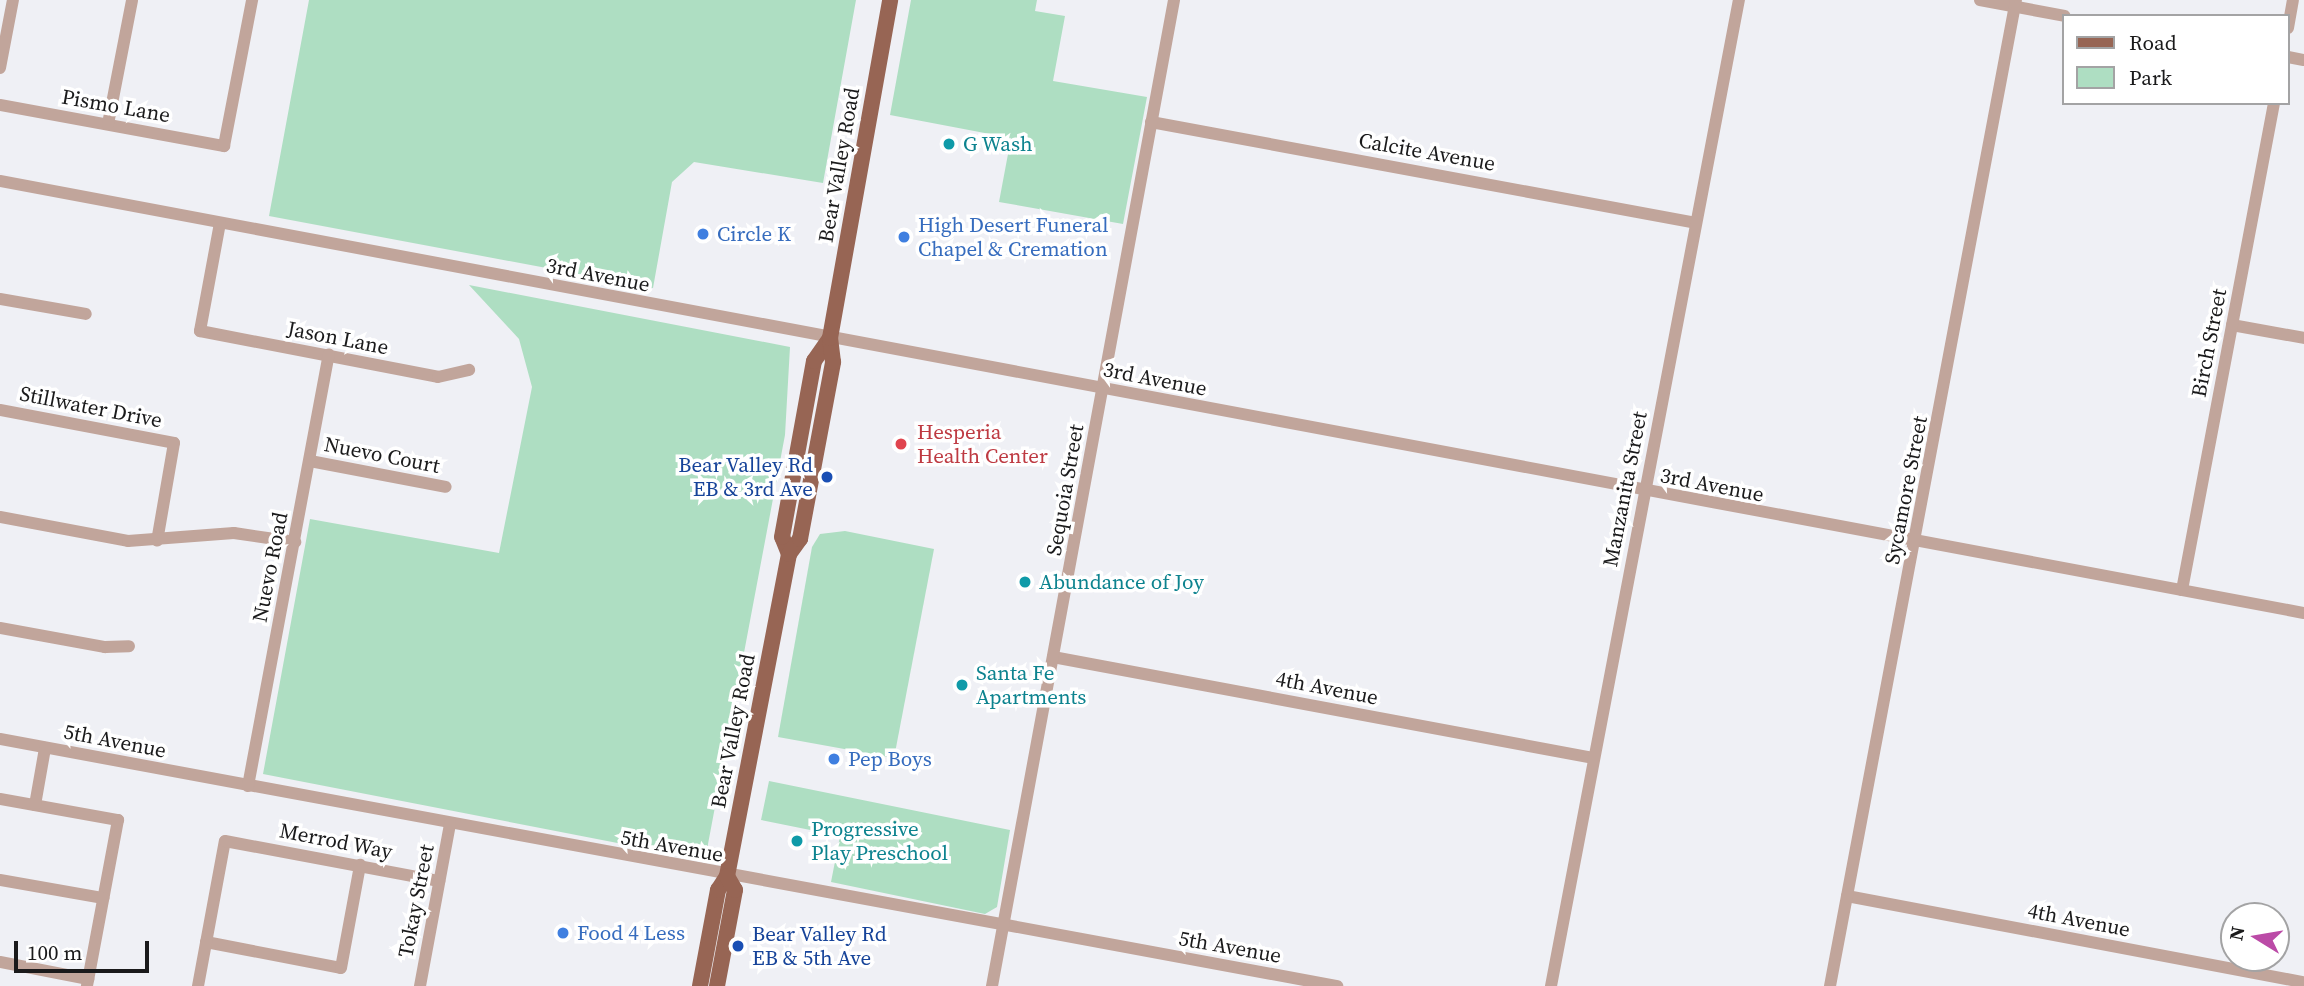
<!DOCTYPE html>
<html>
<head>
<meta charset="utf-8">
<style>
  body { margin:0 }
  #map { position:relative; width:2304px; height:986px; overflow:hidden; background:#eff0f5; font-family:"Source Serif 4",serif }
  div>[style] { position:absolute }
  [style*='--x'] { left:calc(var(--x)*1px); top:calc(var(--y)*1px); width:calc(var(--w)*1px); rotate:calc(var(--a)*1deg) }
  .green>* { inset:0; background:#aedec2 }
  .minor>* { height:12px; margin:-6px; padding:0 6px; transform-origin:6px; border-radius:6px; background:#c1a59b }
  .major>* { height:16px; margin:-8px; padding:0 8px; transform-origin:8px; border-radius:8px; background:#976554 }
  .dots>* { width:19px; height:19px; translate:-50% -50%; box-sizing:border-box; border:4px solid #fff; border-radius:50% }
  span { translate:-50% -50%; white-space:nowrap; text-align:center; line-height:1.15; -webkit-text-stroke:7px #fff; paint-order:stroke }
  .street-label { font-size:21px; color:#1a1a1b }
  .culture-label { font-size:21px; color:#0d838f }
  .left { translate:0 -50%; text-align:left }
  .shop-label { font-size:21px; color:#366cbe }
  .health-label { font-size:21px; color:#be3a42 }
  .transit-label { font-size:21px; color:#164399 }
  .right { translate:-100% -50%; text-align:right }
  .legend { position:absolute; left:2062px; top:14px; width:228px; height:91px; box-sizing:border-box; background:#fff; border:2px solid #a3a3a4; margin:0; padding:9px 12px; list-style:none; font-size:21px; color:#1a1a1b }
  .legend li { display:flex; align-items:center; gap:14px; height:35px }
  .legend b { width:35px; border:2px solid #a3a3a4 }
  .north { position:absolute; left:2220px; top:902px; width:70px; height:70px; box-sizing:border-box; background:#fff; border:2px solid #a3a3a4; border-radius:50%; rotate:281deg; font-size:19px; font-weight:700; line-height:28px; text-align:center; color:#1a1a1b }
  .north::after { content:''; display:block; margin:auto; width:24px; height:32px; background:#bb4ba7; clip-path:polygon(50% 0,100% 100%,50% 72%,0 100%) }
  .scale { position:absolute; left:14px; top:941px; width:135px; height:32px; box-sizing:border-box; border:4px solid #1a1a1b; border-top:0; padding-left:9px; font-size:21px; line-height:24px; white-space:nowrap; color:#1a1a1b; -webkit-text-stroke:5px #fff; paint-order:stroke }
</style>
</head>
<body>
<div id="map">
  <div class="green">
    <div style="clip-path:polygon(309px 0,856px 0,823px 183px,694px 162px,672px 182px,653px 288px,269px 216px)"></div>
    <div style="clip-path:polygon(911px 0,1037px 0,1035px 11px,1065px 16px,1053px 81px,1147px 97px,1123px 224px,999px 202px,1011px 138px,890px 115px)"></div>
    <div style="clip-path:polygon(469px 285px,790px 347px,785px 435px,705px 860px,263px 774px,310px 519px,499px 553px,532px 387px,519px 339px)"></div>
    <div style="clip-path:polygon(845px 531px,934px 549px,894px 758px,778px 737px,812px 547px,820px 534px)"></div>
    <div style="clip-path:polygon(769px 781px,1010px 830px,997px 907px,985px 914px,831px 882px,840px 836px,761px 820px)"></div>
  </div>
  <div class="minor">
    <div style="--x:1980;--y:0;--w:86;--a:10.7"></div>
    <div style="--x:2288;--y:28;--w:28;--a:-80"></div>
    <div style="--x:2288;--y:57;--w:16;--a:11"></div>
    <div style="--x:0;--y:68;--w:69;--a:-79.2"></div>
    <div style="--x:0;--y:105;--w:228;--a:10.4"></div>
    <div style="--x:224;--y:146;--w:149;--a:-79.1"></div>
    <div style="--x:1151;--y:122;--w:554;--a:10.5"></div>
    <div style="--x:108;--y:124;--w:126;--a:-79"></div>
    <div style="--x:0;--y:181;--w:2344;--a:10.62"></div>
    <div style="--x:220;--y:223;--w:110;--a:100.5"></div>
    <div style="--x:200;--y:331;--w:242;--a:10.9"></div>
    <div style="--x:438;--y:377;--w:32;--a:-13"></div>
    <div style="--x:0;--y:299;--w:87;--a:9.9"></div>
    <div style="--x:2232;--y:325;--w:73;--a:10.2"></div>
    <div style="--x:0;--y:410;--w:177;--a:10.7"></div>
    <div style="--x:174;--y:443;--w:99;--a:99.8"></div>
    <div style="--x:310;--y:461;--w:138;--a:10.8"></div>
    <div style="--x:0;--y:517;--w:130;--a:10.6"></div>
    <div style="--x:128;--y:541;--w:106;--a:-4.3"></div>
    <div style="--x:234;--y:533;--w:62;--a:8.4"></div>
    <div style="--x:2182;--y:590;--w:496;--a:-79.3"></div>
    <div style="--x:0;--y:628;--w:107;--a:10.3"></div>
    <div style="--x:105;--y:647;--w:24;--a:-2"></div>
    <div style="--x:1053;--y:657;--w:549;--a:10.59"></div>
    <div style="--x:0;--y:739;--w:1360;--a:10.47"></div>
    <div style="--x:248;--y:786;--w:439;--a:-79.4"></div>
    <div style="--x:0;--y:799;--w:120;--a:10.1"></div>
    <div style="--x:118;--y:820;--w:169;--a:100.6"></div>
    <div style="--x:35;--y:805;--w:58;--a:-80"></div>
    <div style="--x:0;--y:880;--w:105;--a:9.9"></div>
    <div style="--x:1847;--y:896;--w:465;--a:10.7"></div>
    <div style="--x:206;--y:942;--w:137;--a:10.9"></div>
    <div style="--x:341;--y:968;--w:105;--a:-79.5"></div>
    <div style="--x:0;--y:962;--w:90;--a:10.9"></div>
    <div style="--x:198;--y:986;--w:147;--a:-79.5"></div>
    <div style="--x:225;--y:841;--w:218;--a:10.6"></div>
    <div style="--x:420;--y:986;--w:165;--a:-79.5"></div>
    <div style="--x:992;--y:986;--w:1003;--a:-79.54"></div>
    <div style="--x:1551;--y:986;--w:1004;--a:-79.21"></div>
    <div style="--x:1830;--y:986;--w:1003;--a:-79.32"></div>
  </div>
  <div class="major">
    <div style="--x:789;--y:554;--w:18;--a:-112"></div>
    <div style="--x:782;--y:537;--w:179;--a:-79.7"></div>
    <div style="--x:814;--y:361;--w:28;--a:-55"></div>
    <div style="--x:700;--y:986;--w:98;--a:-79.4"></div>
    <div style="--x:718;--y:890;--w:17;--a:-57"></div>
    <div style="--x:727;--y:876;--w:328;--a:-79.1"></div>
    <div style="--x:789;--y:554;--w:19;--a:-54"></div>
    <div style="--x:800;--y:539;--w:180;--a:-79.4"></div>
    <div style="--x:833;--y:362;--w:24;--a:-97"></div>
    <div style="--x:830;--y:338;--w:343;--a:-79.9"></div>
    <div style="--x:717;--y:986;--w:98;--a:-79.4"></div>
    <div style="--x:735;--y:890;--w:16;--a:-120"></div>
  </div>
  <div class="dots">
    <div style="left:949px;top:144px;background:#0f9aa8"></div>
    <div style="left:703px;top:234px;background:#3f7fe0"></div>
    <div style="left:904px;top:237px;background:#3f7fe0"></div>
    <div style="left:901px;top:444px;background:#e0444e"></div>
    <div style="left:827px;top:477px;background:#1a4fb4"></div>
    <div style="left:1025px;top:582px;background:#0f9aa8"></div>
    <div style="left:962px;top:685px;background:#0f9aa8"></div>
    <div style="left:834px;top:759px;background:#3f7fe0"></div>
    <div style="left:797px;top:841px;background:#0f9aa8"></div>
    <div style="left:563px;top:933px;background:#3f7fe0"></div>
    <div style="left:738px;top:946px;background:#1a4fb4"></div>
  </div>
  <div class="street-label">
    <span style="left:116px;top:106px;rotate:10deg">Pismo Lane</span>
    <span style="left:1427px;top:152px;rotate:10deg">Calcite Avenue</span>
    <span style="left:839px;top:165px;rotate:-80deg">Bear Valley Road</span>
    <span style="left:598px;top:275px;rotate:11deg">3rd Avenue</span>
    <span style="left:338px;top:338px;rotate:11deg">Jason Lane</span>
    <span style="left:2209px;top:343px;rotate:-79deg">Birch Street</span>
    <span style="left:1155px;top:379px;rotate:11deg">3rd Avenue</span>
    <span style="left:91px;top:407px;rotate:11deg">Stillwater Drive</span>
    <span style="left:382px;top:455px;rotate:11deg">Nuevo Court</span>
    <span style="left:1712px;top:485px;rotate:11deg">3rd Avenue</span>
    <span style="left:1625px;top:489px;rotate:-79deg">Manzanita Street</span>
    <span style="left:1065px;top:490px;rotate:-80deg">Sequoia Street</span>
    <span style="left:1906px;top:490px;rotate:-79deg">Sycamore Street</span>
    <span style="left:270px;top:567px;rotate:-79deg">Nuevo Road</span>
    <span style="left:1327px;top:688px;rotate:11deg">4th Avenue</span>
    <span style="left:733px;top:731px;rotate:-79deg">Bear Valley Road</span>
    <span style="left:115px;top:741px;rotate:11deg">5th Avenue</span>
    <span style="left:336px;top:841px;rotate:11deg">Merrod Way</span>
    <span style="left:672px;top:846px;rotate:10deg">5th Avenue</span>
    <span style="left:416px;top:901px;rotate:-79deg">Tokay Street</span>
    <span style="left:2079px;top:920px;rotate:11deg">4th Avenue</span>
    <span style="left:1230px;top:947px;rotate:10deg">5th Avenue</span>
  </div>
  <div class="culture-label">
    <span class="left" style="left:963px;top:144px">G Wash</span>
    <span class="left" style="left:1039px;top:582px">Abundance of Joy</span>
    <span class="left" style="left:976px;top:685px">Santa Fe<br>Apartments</span>
    <span class="left" style="left:811px;top:841px">Progressive<br>Play Preschool</span>
  </div>
  <div class="shop-label">
    <span class="left" style="left:918px;top:237px">High Desert Funeral<br>Chapel &amp; Cremation</span>
    <span class="left" style="left:717px;top:234px">Circle K</span>
    <span class="left" style="left:848px;top:759px">Pep Boys</span>
    <span class="left" style="left:577px;top:933px">Food 4 Less</span>
  </div>
  <div class="health-label">
    <span class="left" style="left:917px;top:444px">Hesperia<br>Health Center</span>
  </div>
  <div class="transit-label">
    <span class="right" style="left:813px;top:477px">Bear Valley Rd<br>EB &amp; 3rd Ave</span>
    <span class="left" style="left:752px;top:946px">Bear Valley Rd<br>EB &amp; 5th Ave</span>
  </div>
  <ul class="legend">
  <li><b style="height:9px;background:#976554"></b>Road</li>
  <li><b style="height:19px;background:#aedec2"></b>Park</li>
  </ul>
  <div class="north">N</div>
  <div class="scale">100 m</div>
</div>
</body>
</html>
